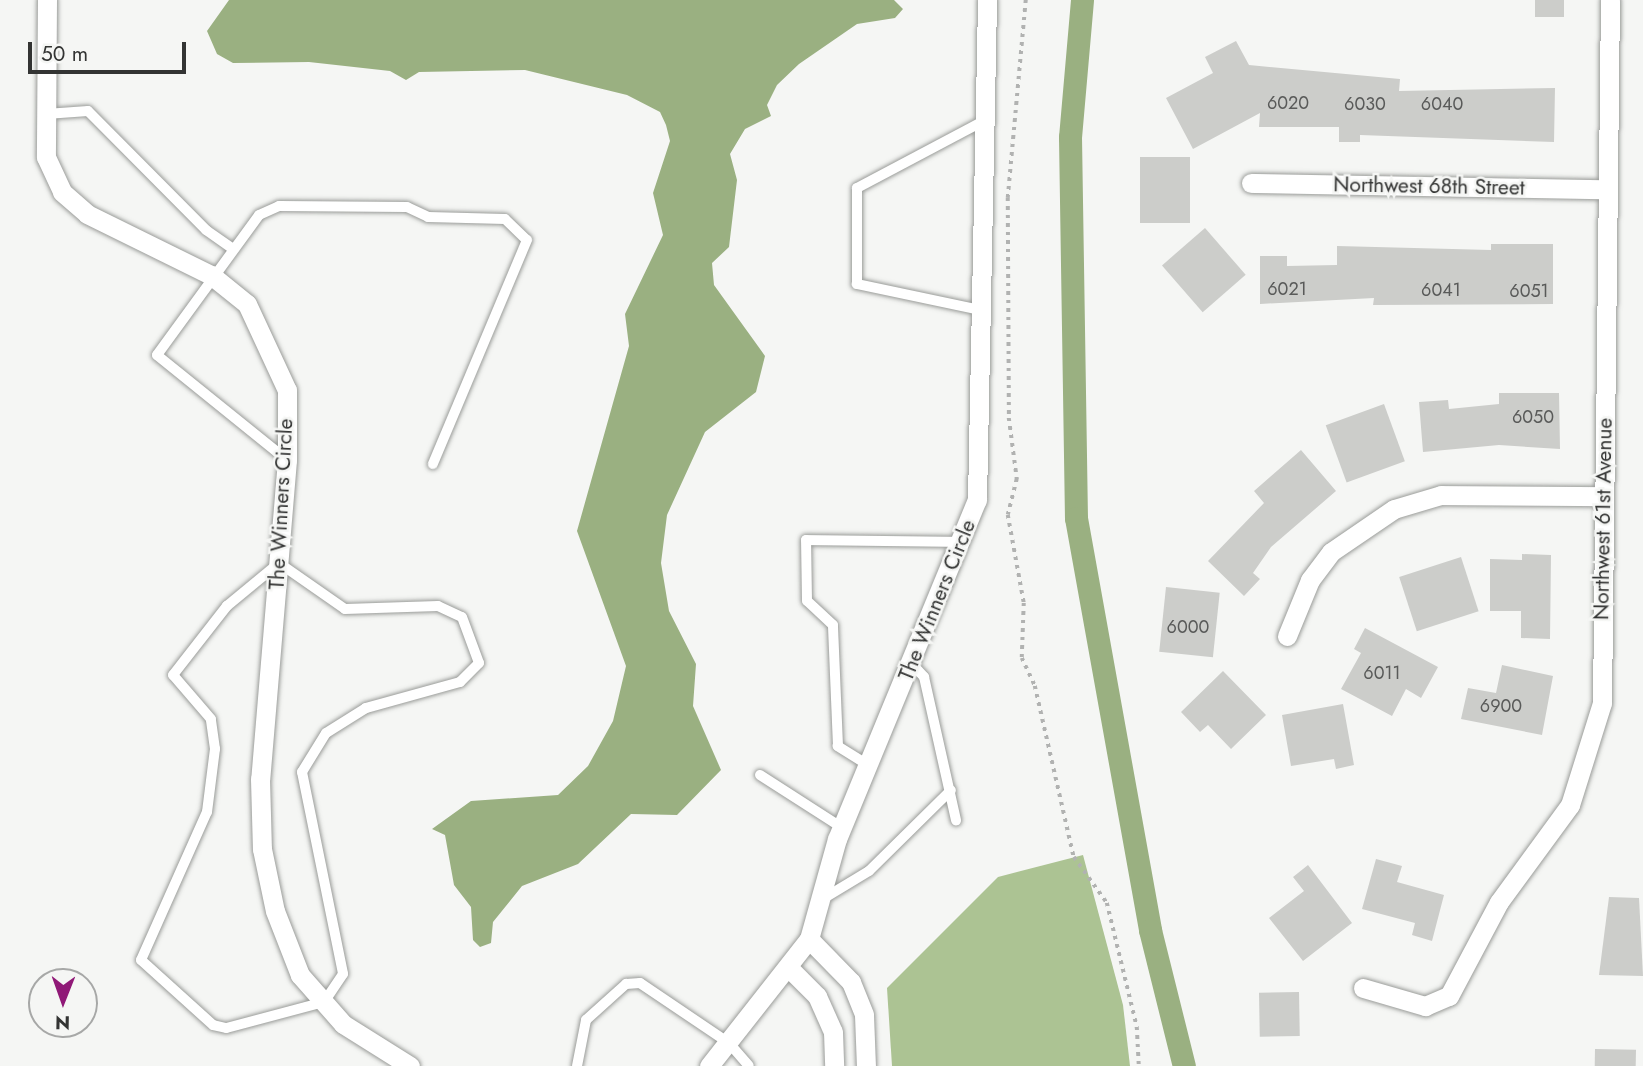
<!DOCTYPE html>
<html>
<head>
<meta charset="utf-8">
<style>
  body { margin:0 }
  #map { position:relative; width:1643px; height:1066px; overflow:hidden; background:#f5f6f4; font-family:Jost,sans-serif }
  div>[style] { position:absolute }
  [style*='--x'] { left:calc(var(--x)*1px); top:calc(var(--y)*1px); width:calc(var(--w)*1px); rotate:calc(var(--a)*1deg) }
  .forest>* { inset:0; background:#acc393 }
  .water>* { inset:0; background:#9ab081 }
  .canal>* { height:23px; margin:-11.5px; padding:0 11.5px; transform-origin:11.5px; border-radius:11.5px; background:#9ab081 }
  .building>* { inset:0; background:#cccdca; transform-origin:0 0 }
  .path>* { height:3.5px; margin-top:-1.75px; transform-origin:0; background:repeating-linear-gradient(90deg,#b1b2b1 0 3.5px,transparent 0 8.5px) }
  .roads { filter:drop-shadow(0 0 2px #9a9c99) drop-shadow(0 0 2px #9a9c99) }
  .service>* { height:10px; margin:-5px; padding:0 5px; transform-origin:5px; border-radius:5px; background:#fff }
  .minor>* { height:19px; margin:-9.5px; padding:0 9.5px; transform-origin:9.5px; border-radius:9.5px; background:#fff }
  span { translate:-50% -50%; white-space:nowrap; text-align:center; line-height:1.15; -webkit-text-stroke:5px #f5f6f4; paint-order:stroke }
  .number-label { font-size:18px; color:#595a59 }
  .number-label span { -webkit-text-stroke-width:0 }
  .street-label { font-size:21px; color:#333433 }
  .north { position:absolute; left:28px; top:968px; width:70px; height:70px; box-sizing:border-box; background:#f5f6f4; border:2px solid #a7a8a7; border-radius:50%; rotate:181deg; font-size:19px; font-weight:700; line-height:28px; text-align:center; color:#333433 }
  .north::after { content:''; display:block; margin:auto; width:24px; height:32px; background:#901977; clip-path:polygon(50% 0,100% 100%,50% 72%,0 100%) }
  .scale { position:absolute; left:28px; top:42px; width:158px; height:32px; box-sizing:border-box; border:4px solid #333433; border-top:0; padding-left:9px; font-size:21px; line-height:24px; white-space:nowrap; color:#333433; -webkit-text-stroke:5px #f5f6f4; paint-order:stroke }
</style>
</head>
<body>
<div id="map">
  <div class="forest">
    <div style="clip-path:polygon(1083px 855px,1123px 1005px,1130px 1066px,892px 1066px,887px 988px,998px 877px)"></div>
  </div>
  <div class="water">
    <div style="clip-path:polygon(229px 0,894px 0,903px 9px,895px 18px,857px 24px,799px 64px,777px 85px,767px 105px,771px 116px,745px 129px,730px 154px,737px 180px,729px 247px,712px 263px,714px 285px,765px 356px,756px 392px,705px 432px,667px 515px,661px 563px,669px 611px,696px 664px,693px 706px,721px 770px,677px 815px,631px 814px,578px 864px,522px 886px,493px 922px,491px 943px,480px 947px,473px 940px,471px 907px,454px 885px,445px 835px,432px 829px,471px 801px,558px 795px,588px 766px,613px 721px,626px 666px,577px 531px,629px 346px,625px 314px,663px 235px,653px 193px,670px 141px,666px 125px,660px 112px,627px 95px,525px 70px,419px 72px,406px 80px,390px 71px,309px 62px,233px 63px,217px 54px,207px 31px)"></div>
  </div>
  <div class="canal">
    <div style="--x:1082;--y:0;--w:138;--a:95"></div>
    <div style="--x:1070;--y:137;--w:381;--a:89.1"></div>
    <div style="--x:1076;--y:518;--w:419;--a:79.8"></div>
    <div style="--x:1150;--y:930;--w:140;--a:76"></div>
  </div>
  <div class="building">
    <div style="left:1535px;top:0;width:29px;height:17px"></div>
    <div style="clip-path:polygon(1236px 41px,1249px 65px,1400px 79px,1399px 91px,1555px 88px,1554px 142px,1360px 135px,1360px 142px,1339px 142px,1339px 127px,1259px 127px,1260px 113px,1193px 149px,1166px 98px,1213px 73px,1205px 57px)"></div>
    <div style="left:1140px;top:157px;width:50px;height:66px"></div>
    <div style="left:1205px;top:228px;width:62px;height:57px;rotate:49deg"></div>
    <div style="clip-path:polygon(1491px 244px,1553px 244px,1553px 304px,1373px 305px,1374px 298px,1260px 304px,1260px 256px,1287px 256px,1287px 266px,1337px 265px,1337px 246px,1491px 250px)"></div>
    <div style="clip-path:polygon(1499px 393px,1559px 393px,1560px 449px,1499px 445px,1423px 452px,1419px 402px,1448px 400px,1449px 409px,1499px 404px)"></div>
    <div style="left:1384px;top:404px;width:61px;height:62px;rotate:70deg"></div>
    <div style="clip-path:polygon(1301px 450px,1336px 491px,1271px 547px,1253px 573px,1260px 579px,1244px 596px,1208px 561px,1264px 503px,1254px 491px)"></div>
    <div style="clip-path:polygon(1522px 554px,1551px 555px,1550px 639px,1521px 638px,1521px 611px,1490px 611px,1490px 559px,1522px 560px)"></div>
    <div style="left:1461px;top:557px;width:57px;height:65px;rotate:72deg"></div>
    <div style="left:1166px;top:587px;width:54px;height:65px;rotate:6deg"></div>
    <div style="clip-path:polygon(1365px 628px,1438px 667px,1421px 698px,1406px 689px,1392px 716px,1341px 689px,1361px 653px,1354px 649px)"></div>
    <div style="clip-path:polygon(1502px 665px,1553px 676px,1542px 735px,1461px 719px,1468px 688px,1496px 693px)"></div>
    <div style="clip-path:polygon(1223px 671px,1266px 715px,1231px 749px,1208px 725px,1200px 732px,1181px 712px)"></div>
    <div style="clip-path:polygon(1343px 704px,1354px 765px,1336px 769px,1334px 759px,1291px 766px,1282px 715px)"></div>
    <div style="clip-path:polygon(1376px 859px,1402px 866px,1397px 882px,1444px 895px,1432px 941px,1412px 935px,1415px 923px,1362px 909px)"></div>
    <div style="clip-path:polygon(1308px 865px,1352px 923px,1303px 961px,1269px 918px,1304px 891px,1293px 877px)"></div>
    <div style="clip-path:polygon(1609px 897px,1639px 898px,1643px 976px,1599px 975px)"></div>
    <div style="left:1299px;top:992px;width:44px;height:40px;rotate:89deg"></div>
    <div style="left:1595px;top:1049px;width:41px;height:17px;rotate:1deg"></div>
  </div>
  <div class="path">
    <div style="--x:1026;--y:0;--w:199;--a:95.2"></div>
    <div style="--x:1008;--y:198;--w:220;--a:89.7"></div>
    <div style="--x:1009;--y:418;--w:62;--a:82.5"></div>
    <div style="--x:1017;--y:479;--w:37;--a:104"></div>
    <div style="--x:1008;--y:515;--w:89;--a:79.7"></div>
    <div style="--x:1024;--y:603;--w:55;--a:92.1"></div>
    <div style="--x:1022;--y:658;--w:31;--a:65"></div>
    <div style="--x:1035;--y:686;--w:175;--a:77.2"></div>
    <div style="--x:1074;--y:857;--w:57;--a:54.3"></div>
    <div style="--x:1107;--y:903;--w:128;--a:76.4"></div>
    <div style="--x:1137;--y:1027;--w:39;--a:87"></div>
  </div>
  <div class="roads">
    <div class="service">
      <div style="--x:46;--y:114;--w:42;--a:-4.1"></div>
      <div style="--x:88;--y:111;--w:168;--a:45.2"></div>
      <div style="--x:206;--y:230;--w:32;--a:35"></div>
      <div style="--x:976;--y:309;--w:122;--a:-168.1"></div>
      <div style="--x:857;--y:284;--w:96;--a:-90"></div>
      <div style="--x:857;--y:188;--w:139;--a:-27.9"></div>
      <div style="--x:287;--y:460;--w:167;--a:-141.1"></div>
      <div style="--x:157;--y:355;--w:173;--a:-53.9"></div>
      <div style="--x:259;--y:215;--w:22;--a:-24"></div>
      <div style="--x:279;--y:206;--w:128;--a:0.4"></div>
      <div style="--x:407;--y:207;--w:23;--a:25"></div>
      <div style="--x:428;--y:217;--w:77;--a:1.5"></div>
      <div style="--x:505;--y:219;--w:30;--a:44"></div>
      <div style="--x:527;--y:240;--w:243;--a:112.8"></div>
      <div style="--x:279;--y:563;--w:80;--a:34.9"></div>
      <div style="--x:345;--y:609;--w:93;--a:-1.8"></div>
      <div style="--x:438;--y:606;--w:26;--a:25"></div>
      <div style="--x:462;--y:617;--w:49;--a:69.7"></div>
      <div style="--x:479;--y:663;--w:27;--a:135"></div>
      <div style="--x:460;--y:682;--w:98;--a:164.5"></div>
      <div style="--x:366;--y:708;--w:47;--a:148"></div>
      <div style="--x:326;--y:733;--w:46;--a:121.6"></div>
      <div style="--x:302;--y:772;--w:206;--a:78.5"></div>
      <div style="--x:343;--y:974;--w:34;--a:124"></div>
      <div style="--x:324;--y:1002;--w:101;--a:165.1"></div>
      <div style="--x:226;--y:1028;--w:13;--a:-167"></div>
      <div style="--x:213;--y:1025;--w:97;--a:-137.9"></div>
      <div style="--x:141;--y:960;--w:162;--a:-66"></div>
      <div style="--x:207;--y:812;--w:64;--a:-82.8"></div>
      <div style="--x:215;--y:749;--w:30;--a:-98"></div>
      <div style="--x:211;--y:719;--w:58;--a:-130.8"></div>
      <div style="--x:173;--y:675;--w:88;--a:-52"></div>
      <div style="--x:227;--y:606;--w:67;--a:-39.6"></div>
      <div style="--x:912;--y:664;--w:18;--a:47"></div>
      <div style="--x:924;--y:677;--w:147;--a:77.4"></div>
      <div style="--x:868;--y:765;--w:36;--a:-148"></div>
      <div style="--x:838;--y:746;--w:121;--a:-92.4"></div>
      <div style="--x:833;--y:625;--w:35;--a:-137"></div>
      <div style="--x:807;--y:601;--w:61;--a:-90.9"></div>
      <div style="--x:806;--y:540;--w:157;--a:0.7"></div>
      <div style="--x:760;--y:775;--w:96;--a:32.7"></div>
      <div style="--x:821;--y:900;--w:56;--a:-31.1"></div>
      <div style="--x:869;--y:871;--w:115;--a:-44.6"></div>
      <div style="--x:577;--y:1066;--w:47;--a:-78.9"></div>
      <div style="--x:586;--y:1020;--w:54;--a:-42"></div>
      <div style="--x:626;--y:984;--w:14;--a:-4"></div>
      <div style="--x:640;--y:983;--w:107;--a:34"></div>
      <div style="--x:729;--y:1043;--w:30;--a:49"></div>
    </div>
    <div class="minor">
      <div style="--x:47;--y:0;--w:157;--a:90.4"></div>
      <div style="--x:46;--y:157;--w:38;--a:65"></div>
      <div style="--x:62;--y:192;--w:33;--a:41"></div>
      <div style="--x:87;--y:214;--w:138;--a:26.2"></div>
      <div style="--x:211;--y:275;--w:46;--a:38.9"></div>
      <div style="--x:247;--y:304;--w:95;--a:65.1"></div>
      <div style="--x:287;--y:390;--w:70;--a:90"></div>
      <div style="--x:287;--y:460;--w:320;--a:94.8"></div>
      <div style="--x:260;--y:779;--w:70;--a:88.4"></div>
      <div style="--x:262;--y:849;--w:63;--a:78.2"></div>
      <div style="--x:275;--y:911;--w:69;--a:68.7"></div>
      <div style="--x:300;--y:975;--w:65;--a:48.7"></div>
      <div style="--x:343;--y:1024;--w:79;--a:32.1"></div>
      <div style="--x:1251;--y:183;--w:356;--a:1"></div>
      <div style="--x:1287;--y:636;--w:61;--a:-67.7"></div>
      <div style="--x:1310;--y:580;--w:35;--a:-53"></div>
      <div style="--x:1331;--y:552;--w:76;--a:-34.3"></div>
      <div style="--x:1394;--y:509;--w:49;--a:-16.6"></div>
      <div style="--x:1441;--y:495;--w:163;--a:0.4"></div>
      <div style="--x:809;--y:939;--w:60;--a:45.7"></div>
      <div style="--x:851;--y:982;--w:35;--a:68"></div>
      <div style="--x:864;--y:1015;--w:51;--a:87.8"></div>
      <div style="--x:790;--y:969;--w:38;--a:45"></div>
      <div style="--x:817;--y:996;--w:39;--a:66"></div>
      <div style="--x:833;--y:1032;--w:34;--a:88"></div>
      <div style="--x:1363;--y:988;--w:65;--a:16.2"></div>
      <div style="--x:1425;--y:1006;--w:26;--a:-23"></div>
      <div style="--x:1449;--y:996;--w:106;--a:-62"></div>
      <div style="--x:1499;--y:902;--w:120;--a:-53.8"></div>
      <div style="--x:1570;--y:805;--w:107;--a:-72.6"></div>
      <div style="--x:1602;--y:703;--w:703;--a:-89.35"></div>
      <div style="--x:709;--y:1066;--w:162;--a:-51.8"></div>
      <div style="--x:809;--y:939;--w:104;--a:-74.4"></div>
      <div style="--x:837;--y:839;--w:367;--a:-67.6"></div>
      <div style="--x:977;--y:500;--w:500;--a:-88.85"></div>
    </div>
  </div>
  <div class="number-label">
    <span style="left:1288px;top:103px">6020</span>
    <span style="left:1365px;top:104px">6030</span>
    <span style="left:1442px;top:104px">6040</span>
    <span style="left:1287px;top:289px">6021</span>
    <span style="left:1441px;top:290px">6041</span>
    <span style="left:1529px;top:291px">6051</span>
    <span style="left:1533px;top:417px">6050</span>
    <span style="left:1188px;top:627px">6000</span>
    <span style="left:1382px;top:673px">6011</span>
    <span style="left:1501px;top:706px">6900</span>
  </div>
  <div class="street-label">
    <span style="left:1429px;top:186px;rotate:1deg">Northwest 68th Street</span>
    <span style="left:281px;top:504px;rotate:-87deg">The Winners Circle</span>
    <span style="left:1603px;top:519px;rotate:-89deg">Northwest 61st Avenue</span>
    <span style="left:937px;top:600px;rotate:-68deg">The Winners Circle</span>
  </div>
  <div class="north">N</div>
  <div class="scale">50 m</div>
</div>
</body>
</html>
